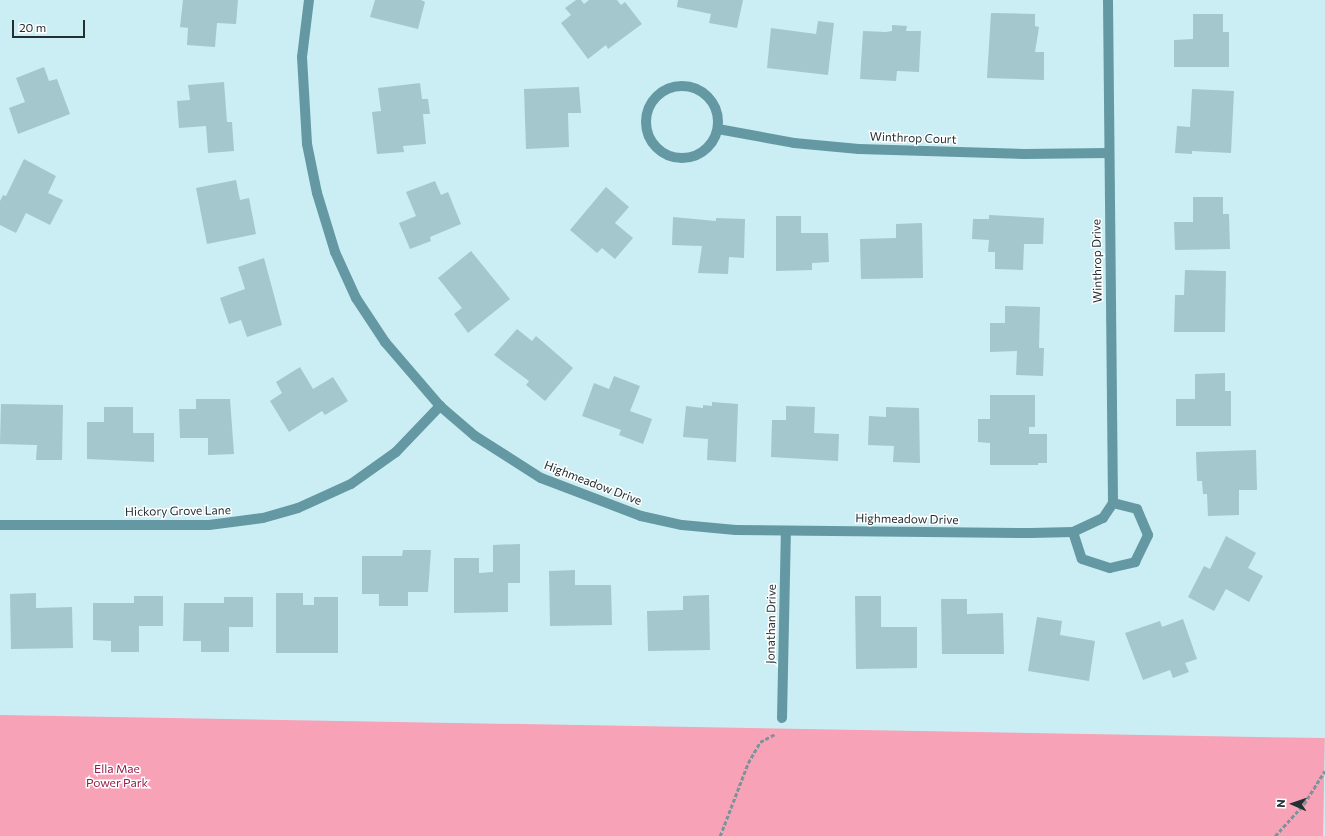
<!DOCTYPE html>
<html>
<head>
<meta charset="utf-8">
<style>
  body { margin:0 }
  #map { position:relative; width:1325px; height:836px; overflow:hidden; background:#cbeef5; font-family:Commissioner,sans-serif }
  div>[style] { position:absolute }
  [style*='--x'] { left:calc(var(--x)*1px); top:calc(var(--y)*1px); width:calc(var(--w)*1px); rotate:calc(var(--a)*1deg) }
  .green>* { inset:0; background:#f7a2b6; transform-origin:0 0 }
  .building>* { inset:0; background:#a4c6cd }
  .path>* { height:2.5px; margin-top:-1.25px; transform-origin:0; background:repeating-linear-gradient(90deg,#7b9499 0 4px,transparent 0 6px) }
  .minor>* { height:10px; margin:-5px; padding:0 5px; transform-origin:5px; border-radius:5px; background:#6499a3 }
  .minor>.ring { margin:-5px; padding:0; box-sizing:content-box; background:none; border:10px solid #6499a3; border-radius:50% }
  span { translate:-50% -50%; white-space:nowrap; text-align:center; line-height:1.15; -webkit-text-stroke:3px #fff; paint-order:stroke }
  .street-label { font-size:12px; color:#233033 }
  .park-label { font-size:12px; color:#941b49 }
  .north { position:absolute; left:1273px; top:784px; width:40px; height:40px; -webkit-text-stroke:3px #fff; paint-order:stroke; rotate:272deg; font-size:11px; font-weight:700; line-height:16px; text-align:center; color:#233033 }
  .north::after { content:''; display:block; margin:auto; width:14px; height:18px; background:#233033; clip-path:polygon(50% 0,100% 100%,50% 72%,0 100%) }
  .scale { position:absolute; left:12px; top:20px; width:73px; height:18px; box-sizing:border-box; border:2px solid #233033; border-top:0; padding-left:5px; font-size:12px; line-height:14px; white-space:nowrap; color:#233033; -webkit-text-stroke:3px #fff; paint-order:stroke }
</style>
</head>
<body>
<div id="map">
  <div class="green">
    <div style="left:0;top:715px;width:1325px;height:121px;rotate:1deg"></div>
  </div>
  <div class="building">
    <div style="clip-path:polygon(183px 0,238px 0,236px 24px,217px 23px,215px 47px,187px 45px,188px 28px,180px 27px)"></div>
    <div style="clip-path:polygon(375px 0,421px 0,425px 2px,418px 29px,370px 17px)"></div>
    <div style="clip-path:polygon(576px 0,581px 0,584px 4px,589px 0,617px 0,621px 5px,625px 2px,642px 24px,608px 49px,606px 45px,588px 59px,561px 23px,571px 15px,565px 8px)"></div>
    <div style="clip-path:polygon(678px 0,743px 0,737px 28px,709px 23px,711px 14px,677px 7px)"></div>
    <div style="clip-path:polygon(991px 13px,1035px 14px,1035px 26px,1039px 27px,1035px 52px,1044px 52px,1044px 80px,987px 78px)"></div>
    <div style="clip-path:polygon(1193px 14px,1223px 14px,1223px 32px,1229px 32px,1229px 67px,1174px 67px,1174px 40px,1193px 39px)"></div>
    <div style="clip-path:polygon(818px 21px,834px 23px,828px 75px,767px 68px,771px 28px,816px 34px)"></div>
    <div style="clip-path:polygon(892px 25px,907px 26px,906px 31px,921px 31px,919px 72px,897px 71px,896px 81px,860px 79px,863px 31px,886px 32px,892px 31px)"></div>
    <div style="clip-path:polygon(44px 67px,49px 81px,57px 79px,70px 114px,18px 134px,9px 108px,25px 102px,16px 78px)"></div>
    <div style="clip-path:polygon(224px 82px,227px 122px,232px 122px,234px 151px,208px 153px,206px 126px,179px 128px,177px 101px,190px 100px,188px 85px)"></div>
    <div style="clip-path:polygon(420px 83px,422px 99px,428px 99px,430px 114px,423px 114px,426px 144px,403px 146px,404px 152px,377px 154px,372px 112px,381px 111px,378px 88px)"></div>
    <div style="clip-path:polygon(579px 87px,581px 113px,568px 113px,569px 147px,526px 149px,524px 89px)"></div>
    <div style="clip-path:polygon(1192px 89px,1234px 91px,1231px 153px,1192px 151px,1192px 154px,1175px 153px,1177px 126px,1190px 127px)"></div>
    <div style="clip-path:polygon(24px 159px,56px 176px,48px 193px,63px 200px,50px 225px,26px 213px,16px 233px,0 225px,0 201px,3px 195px,6px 196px)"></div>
    <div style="clip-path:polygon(236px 180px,240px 200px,249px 198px,256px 234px,207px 244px,196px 188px)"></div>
    <div style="clip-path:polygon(435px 181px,441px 195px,448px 192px,461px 224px,430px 237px,431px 241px,410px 249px,399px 223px,416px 216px,406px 192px)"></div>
    <div style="clip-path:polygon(606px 187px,629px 207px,615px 223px,633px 238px,615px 259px,602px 248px,597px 253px,570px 230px)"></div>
    <div style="clip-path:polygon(1193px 197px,1223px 197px,1223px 214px,1229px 214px,1230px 249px,1175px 250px,1174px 222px,1193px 222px)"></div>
    <div style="clip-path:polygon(989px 215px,1044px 218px,1043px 244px,1024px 244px,1023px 270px,995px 269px,995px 252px,988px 252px,989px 240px,972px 239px,973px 219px,989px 219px)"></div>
    <div style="clip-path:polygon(776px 216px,801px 216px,801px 233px,828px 233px,829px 262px,812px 263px,812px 270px,776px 271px)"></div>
    <div style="clip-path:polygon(673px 217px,716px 221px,716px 218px,745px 219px,744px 258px,729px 257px,728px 274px,698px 273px,702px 246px,672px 245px)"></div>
    <div style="clip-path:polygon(922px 223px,923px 278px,861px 279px,860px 239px,896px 238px,896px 224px)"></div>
    <div style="clip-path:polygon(471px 251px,510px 299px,468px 333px,454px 314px,462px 308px,438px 278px)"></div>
    <div style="clip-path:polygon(264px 258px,282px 325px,247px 337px,241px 320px,229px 324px,220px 298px,245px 289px,238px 267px)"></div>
    <div style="clip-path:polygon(1185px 270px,1226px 271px,1225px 332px,1174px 332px,1175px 295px,1184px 295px)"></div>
    <div style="clip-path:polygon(1005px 306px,1040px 307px,1039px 348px,1044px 348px,1043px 376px,1016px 375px,1017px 351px,990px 352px,990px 323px,1005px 323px)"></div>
    <div style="clip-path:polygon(517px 329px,532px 341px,536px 336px,573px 368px,545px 401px,526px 385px,529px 381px,494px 355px)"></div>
    <div style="clip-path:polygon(300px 367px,313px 389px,333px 377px,348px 401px,325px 415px,322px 411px,289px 432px,270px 401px,282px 393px,276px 382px)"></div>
    <div style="clip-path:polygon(1225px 373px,1225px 391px,1231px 391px,1231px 426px,1176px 426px,1176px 399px,1195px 399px,1195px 374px)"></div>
    <div style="clip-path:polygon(614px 376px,640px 386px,630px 411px,652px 419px,643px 444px,619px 435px,621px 430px,582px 416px,594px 383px,609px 389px)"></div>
    <div style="clip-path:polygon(990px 395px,1035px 395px,1035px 427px,1029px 427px,1029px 434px,1047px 434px,1047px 463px,1038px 463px,1038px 465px,990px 465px,990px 443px,978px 442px,978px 419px,990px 419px)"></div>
    <div style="clip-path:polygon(196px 399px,230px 399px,234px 454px,208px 455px,208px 438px,180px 438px,179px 409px,196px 409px)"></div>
    <div style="clip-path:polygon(712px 402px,738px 404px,736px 462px,707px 460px,708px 439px,683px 437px,686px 406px,703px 408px,703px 405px,712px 406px)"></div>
    <div style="clip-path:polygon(1px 404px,63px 405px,62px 460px,36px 460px,37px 445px,0 444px)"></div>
    <div style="clip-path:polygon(786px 406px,815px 407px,814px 433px,839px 434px,838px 461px,771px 457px,772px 420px,786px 420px)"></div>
    <div style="clip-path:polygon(104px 407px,133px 407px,133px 433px,154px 433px,154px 462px,87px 459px,87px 422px,104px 422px)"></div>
    <div style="clip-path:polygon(886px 407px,919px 408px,920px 463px,893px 462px,894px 446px,868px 445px,869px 416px,886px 417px)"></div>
    <div style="clip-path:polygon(1256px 450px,1257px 490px,1239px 490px,1239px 515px,1208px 516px,1207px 494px,1203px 494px,1202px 481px,1197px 481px,1196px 452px)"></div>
    <div style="clip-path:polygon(1226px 536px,1256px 553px,1248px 568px,1263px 576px,1249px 602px,1226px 589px,1214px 611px,1188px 597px,1204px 566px,1210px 569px)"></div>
    <div style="clip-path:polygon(520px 544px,520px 583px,508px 583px,508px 612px,454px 613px,454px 558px,479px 558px,479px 573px,493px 572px,493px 545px)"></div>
    <div style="clip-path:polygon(403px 550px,431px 550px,428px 592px,408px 592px,408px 606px,379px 606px,379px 594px,362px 594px,362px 556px,402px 556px)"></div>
    <div style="clip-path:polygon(575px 570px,575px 585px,611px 585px,612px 625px,550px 626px,549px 571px)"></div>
    <div style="clip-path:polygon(36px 593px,36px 608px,72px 607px,73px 648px,11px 649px,10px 594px)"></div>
    <div style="clip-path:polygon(276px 593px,303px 593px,303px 605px,314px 605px,314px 597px,338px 597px,338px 653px,276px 653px)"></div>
    <div style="clip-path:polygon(709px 595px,710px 650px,648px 651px,647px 611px,683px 610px,683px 596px)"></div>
    <div style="clip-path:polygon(134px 596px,163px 596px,163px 626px,139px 626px,139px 652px,111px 652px,111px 641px,93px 640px,93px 603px,134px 603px)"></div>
    <div style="clip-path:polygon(855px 596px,881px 596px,881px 627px,917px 627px,917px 668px,856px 669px)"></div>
    <div style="clip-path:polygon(224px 597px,253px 597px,253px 627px,229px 627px,229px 652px,201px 652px,201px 641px,183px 641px,184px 603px,224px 603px)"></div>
    <div style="clip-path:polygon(941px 599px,967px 599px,967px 614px,1003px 613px,1004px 654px,942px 654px)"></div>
    <div style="clip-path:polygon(1037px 617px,1062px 621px,1060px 635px,1095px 641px,1089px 681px,1028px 671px)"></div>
    <div style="clip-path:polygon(1183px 619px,1197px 659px,1185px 663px,1189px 672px,1173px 678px,1170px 670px,1143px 680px,1125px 633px,1160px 621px,1162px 627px)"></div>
  </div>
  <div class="path">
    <div style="--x:720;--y:836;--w:78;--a:-69"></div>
    <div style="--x:748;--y:763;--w:24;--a:-60"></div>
    <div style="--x:760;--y:742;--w:17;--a:-28"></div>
    <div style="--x:1275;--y:836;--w:43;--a:-47.8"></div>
    <div style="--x:1304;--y:804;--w:39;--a:-58"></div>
  </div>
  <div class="minor">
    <div style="--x:309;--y:0;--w:57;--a:97"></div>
    <div style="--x:302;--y:57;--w:87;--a:86.7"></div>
    <div style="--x:307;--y:144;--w:50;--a:78.5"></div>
    <div style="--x:317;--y:193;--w:62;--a:73"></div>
    <div style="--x:335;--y:252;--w:51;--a:65.5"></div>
    <div style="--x:356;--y:298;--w:53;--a:56.6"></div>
    <div style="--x:385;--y:342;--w:84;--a:49.3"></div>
    <div style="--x:440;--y:406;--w:46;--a:40.6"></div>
    <div style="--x:475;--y:436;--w:78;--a:32.5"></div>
    <div style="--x:541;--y:478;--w:107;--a:20.8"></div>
    <div style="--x:641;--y:516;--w:42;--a:12.4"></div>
    <div style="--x:682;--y:525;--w:54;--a:5.3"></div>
    <div style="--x:736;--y:530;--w:295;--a:0.6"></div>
    <div style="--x:1031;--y:533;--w:42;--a:-1.4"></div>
    <div style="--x:1073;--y:532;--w:33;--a:-25"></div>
    <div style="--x:1103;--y:518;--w:18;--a:-56"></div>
    <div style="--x:1113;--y:503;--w:503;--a:-90.57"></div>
    <div class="ring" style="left:646px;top:86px;width:62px;height:62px"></div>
    <div style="--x:718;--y:129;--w:77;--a:10.4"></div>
    <div style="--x:794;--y:143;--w:65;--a:5.3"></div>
    <div style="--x:859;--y:149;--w:165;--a:1.7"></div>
    <div style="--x:1024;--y:154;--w:84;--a:-0.7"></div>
    <div style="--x:0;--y:525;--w:209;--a:0"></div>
    <div style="--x:209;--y:525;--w:54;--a:-7.4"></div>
    <div style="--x:263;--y:518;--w:36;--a:-16"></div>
    <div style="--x:298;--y:508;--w:58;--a:-24.4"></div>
    <div style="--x:351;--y:484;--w:55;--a:-35.4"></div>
    <div style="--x:396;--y:452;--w:64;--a:-46.3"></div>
    <div style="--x:1073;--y:532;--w:28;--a:72"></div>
    <div style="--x:1082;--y:559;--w:29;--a:18"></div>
    <div style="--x:1110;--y:568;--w:26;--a:-13"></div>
    <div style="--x:1135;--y:562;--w:30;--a:-64"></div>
    <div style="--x:1148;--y:535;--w:28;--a:-113"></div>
    <div style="--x:1137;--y:509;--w:25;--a:-166"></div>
    <div style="--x:782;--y:718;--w:187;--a:-88.8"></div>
  </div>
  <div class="street-label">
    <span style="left:913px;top:138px;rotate:2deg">Winthrop Court</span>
    <span style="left:1097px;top:261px;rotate:-91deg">Winthrop Drive</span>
    <span style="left:593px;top:483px;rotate:21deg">Highmeadow Drive</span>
    <span style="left:178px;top:511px;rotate:-1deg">Hickory Grove Lane</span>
    <span style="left:907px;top:519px;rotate:1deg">Highmeadow Drive</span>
    <span style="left:771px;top:624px;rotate:-89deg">Jonathan Drive</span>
  </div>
  <div class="park-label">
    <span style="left:117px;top:776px">Ella Mae<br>Power Park</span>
  </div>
  <div class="north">N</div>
  <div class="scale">20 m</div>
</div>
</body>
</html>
